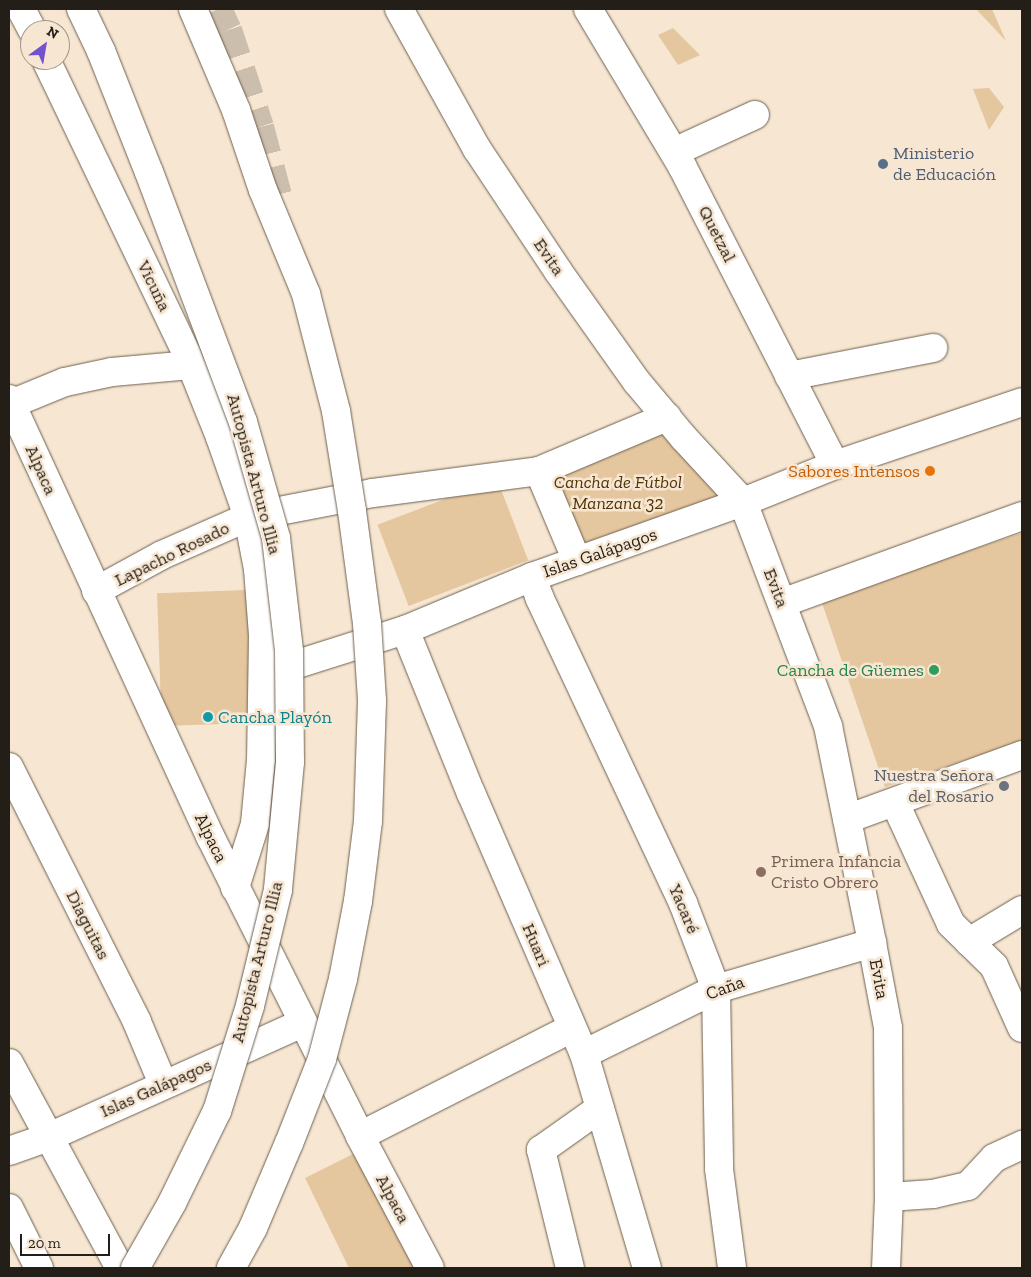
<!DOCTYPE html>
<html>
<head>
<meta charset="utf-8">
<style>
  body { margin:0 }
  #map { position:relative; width:1031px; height:1277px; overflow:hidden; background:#f6e6d2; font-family:"Zilla Slab",serif }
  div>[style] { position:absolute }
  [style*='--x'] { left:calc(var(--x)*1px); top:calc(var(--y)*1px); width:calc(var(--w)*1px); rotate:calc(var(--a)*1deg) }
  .green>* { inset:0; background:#e4c69f; transform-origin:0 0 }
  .minor-tunnel>* { height:28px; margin-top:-14px; transform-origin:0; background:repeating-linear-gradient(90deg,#ccbead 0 28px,transparent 0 42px) }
  .roads { filter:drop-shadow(0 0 1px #6d604f) drop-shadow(0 0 1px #6d604f) }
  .minor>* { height:28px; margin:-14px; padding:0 14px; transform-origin:14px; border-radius:14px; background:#fff }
  .bridges { filter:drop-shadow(0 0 1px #6d604f) drop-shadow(0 0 1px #6d604f) }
  .highway-bridge>* { height:28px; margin:-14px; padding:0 14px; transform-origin:14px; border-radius:14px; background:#fff }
  .dots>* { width:14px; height:14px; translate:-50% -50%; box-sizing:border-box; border:2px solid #f6e6d2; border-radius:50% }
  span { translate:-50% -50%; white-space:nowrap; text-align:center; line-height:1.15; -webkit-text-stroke:5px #f6e6d2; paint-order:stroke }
  .service-label { font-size:18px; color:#4e5e75 }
  .left { translate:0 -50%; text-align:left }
  .street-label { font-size:18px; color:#231e17 }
  .food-label { font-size:18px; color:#c56008 }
  .right { translate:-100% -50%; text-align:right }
  .park-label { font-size:18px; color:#513504; font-style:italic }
  .leisure-label { font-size:18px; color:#27864d }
  .culture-label { font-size:18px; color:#0d838f }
  .worship-label { font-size:18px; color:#5b616d }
  .education-label { font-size:18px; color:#785e54 }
  .frame { position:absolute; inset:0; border:10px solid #231e17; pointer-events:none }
  .north { position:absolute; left:20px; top:20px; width:50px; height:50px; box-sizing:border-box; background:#f6e6d2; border:1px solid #a29687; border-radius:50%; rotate:32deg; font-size:14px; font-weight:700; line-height:20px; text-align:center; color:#231e17 }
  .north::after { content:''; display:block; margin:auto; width:18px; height:22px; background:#7153cd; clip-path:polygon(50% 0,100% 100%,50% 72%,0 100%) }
  .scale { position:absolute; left:20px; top:1234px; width:90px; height:22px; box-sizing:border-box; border:2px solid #231e17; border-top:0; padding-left:6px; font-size:15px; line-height:18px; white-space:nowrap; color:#231e17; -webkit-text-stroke:4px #f6e6d2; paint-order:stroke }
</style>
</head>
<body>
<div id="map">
  <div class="green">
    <div style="clip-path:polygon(976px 9px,992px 9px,1006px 41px)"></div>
    <div style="clip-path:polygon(673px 28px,700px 55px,678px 65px,658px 35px)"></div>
    <div style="clip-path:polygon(989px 88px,1004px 107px,989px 130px,973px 89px)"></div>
    <div style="clip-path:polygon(665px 424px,733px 502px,580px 552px,546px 473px)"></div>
    <div style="left:497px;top:479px;width:87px;height:128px;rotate:69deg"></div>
    <div style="clip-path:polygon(1022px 533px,1022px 741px,885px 787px,821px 600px)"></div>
    <div style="left:247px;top:590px;width:133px;height:90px;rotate:88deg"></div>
    <div style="clip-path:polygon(359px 1151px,416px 1268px,349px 1268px,305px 1178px)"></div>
  </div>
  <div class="minor-tunnel">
    <div style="--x:218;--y:9;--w:23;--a:65"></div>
    <div style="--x:228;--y:30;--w:102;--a:71.7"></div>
    <div style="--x:260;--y:127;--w:83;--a:75.3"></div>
  </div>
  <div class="roads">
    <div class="minor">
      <div style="--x:21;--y:9;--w:24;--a:62"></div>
      <div style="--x:399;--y:9;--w:160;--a:60.9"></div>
      <div style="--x:477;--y:149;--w:146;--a:56.4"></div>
      <div style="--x:558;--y:271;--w:136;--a:54.6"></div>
      <div style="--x:637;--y:382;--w:73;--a:50"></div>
      <div style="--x:684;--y:438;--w:87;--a:47.3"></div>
      <div style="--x:743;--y:502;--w:240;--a:69.2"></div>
      <div style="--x:828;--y:726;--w:221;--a:78.5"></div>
      <div style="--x:872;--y:943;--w:86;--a:79.3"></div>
      <div style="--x:888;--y:1028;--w:169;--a:89.7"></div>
      <div style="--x:889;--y:1197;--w:71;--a:92.4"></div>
      <div style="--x:588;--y:9;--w:183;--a:59.1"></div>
      <div style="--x:682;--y:166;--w:336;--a:62.9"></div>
      <div style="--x:46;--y:60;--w:324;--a:64.4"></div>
      <div style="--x:186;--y:352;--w:92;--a:68.2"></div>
      <div style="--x:220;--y:437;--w:85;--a:70.7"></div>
      <div style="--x:248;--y:517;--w:53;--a:79.1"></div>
      <div style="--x:258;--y:569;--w:66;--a:85.7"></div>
      <div style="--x:263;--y:635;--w:125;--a:90.9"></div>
      <div style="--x:261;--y:760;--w:64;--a:95.4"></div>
      <div style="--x:255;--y:824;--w:67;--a:107.4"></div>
      <div style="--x:674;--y:152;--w:89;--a:-24.6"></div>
      <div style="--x:789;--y:376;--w:147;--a:-11"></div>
      <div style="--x:9;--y:399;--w:483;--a:65.3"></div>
      <div style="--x:211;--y:838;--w:333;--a:63.4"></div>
      <div style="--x:360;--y:1136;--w:149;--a:62.1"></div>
      <div style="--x:11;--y:404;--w:58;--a:-22.2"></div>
      <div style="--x:65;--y:382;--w:48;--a:-12"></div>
      <div style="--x:112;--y:372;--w:79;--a:-5.1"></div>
      <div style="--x:539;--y:471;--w:98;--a:67.1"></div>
      <div style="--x:532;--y:577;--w:23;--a:70"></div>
      <div style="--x:540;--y:599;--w:336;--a:64.8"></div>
      <div style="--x:683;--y:903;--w:92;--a:69"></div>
      <div style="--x:716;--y:989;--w:180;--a:89"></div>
      <div style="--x:719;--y:1169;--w:100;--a:82.5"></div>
      <div style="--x:96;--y:591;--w:75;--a:-28.6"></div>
      <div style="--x:162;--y:555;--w:94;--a:-23.8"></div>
      <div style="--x:248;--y:517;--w:127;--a:-10.9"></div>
      <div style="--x:373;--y:493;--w:167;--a:-7.5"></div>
      <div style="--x:539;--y:471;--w:139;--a:-22.9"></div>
      <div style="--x:782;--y:603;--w:255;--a:-19.9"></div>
      <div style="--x:405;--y:630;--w:176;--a:68"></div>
      <div style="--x:471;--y:793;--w:284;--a:66.6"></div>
      <div style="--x:584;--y:1054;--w:223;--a:73.6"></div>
      <div style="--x:266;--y:674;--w:146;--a:-17.6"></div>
      <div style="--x:405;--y:630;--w:138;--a:-22.7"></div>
      <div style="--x:532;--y:577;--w:224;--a:-19.6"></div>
      <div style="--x:743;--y:502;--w:99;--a:-21.9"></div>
      <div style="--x:835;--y:465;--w:197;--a:-18.6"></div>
      <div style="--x:9;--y:767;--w:285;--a:63.3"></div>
      <div style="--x:137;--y:1022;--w:67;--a:67.2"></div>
      <div style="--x:895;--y:803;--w:133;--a:65.2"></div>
      <div style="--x:951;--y:924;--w:60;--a:44.3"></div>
      <div style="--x:994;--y:966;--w:68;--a:65.7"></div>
      <div style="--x:847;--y:819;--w:186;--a:-20.1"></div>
      <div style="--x:969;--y:942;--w:62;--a:-31.1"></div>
      <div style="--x:584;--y:1054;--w:147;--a:-26.2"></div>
      <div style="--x:716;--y:989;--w:163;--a:-16.4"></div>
      <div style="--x:9;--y:1063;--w:233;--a:61.6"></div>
      <div style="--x:360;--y:1136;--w:238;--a:-27"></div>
      <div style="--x:9;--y:1151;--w:42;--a:-19.3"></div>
      <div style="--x:49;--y:1137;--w:278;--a:-24.2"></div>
      <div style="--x:889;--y:1197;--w:44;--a:-3.9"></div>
      <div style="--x:933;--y:1194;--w:36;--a:-13"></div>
      <div style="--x:968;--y:1186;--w:38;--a:-47"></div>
      <div style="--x:994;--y:1158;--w:31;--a:-25"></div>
      <div style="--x:9;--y:1208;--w:67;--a:63.4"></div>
      <div style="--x:570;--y:1268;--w:122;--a:-103.8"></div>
      <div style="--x:541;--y:1150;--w:72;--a:-35.4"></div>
    </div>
  </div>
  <div class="bridges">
    <div class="highway-bridge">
      <div style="--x:81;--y:9;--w:47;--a:64.5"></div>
      <div style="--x:101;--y:51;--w:130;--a:68.4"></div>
      <div style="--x:149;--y:172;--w:267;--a:69.4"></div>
      <div style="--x:243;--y:422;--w:121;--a:74.1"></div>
      <div style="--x:276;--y:538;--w:114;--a:83.4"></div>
      <div style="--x:289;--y:651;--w:111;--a:89.5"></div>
      <div style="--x:290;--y:762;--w:129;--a:95.4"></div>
      <div style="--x:278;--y:890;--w:119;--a:103.6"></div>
      <div style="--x:250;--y:1006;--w:110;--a:107.4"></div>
      <div style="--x:217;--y:1111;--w:102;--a:116.1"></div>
      <div style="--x:172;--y:1203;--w:75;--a:119.6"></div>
      <div style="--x:193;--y:9;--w:110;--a:66.9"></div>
      <div style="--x:236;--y:110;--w:84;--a:71.4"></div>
      <div style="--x:263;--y:190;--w:113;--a:67.5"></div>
      <div style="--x:306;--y:294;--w:121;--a:75.6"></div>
      <div style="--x:336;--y:411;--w:101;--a:80.9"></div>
      <div style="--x:352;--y:511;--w:113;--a:82.4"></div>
      <div style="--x:367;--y:623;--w:78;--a:86.3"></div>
      <div style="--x:372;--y:701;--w:120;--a:91.9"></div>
      <div style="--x:368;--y:821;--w:81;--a:97.1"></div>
      <div style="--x:358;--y:901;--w:79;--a:100.9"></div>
      <div style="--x:343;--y:979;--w:83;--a:104.7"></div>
      <div style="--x:322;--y:1059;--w:90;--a:111.4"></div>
      <div style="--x:289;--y:1143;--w:92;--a:113"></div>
      <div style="--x:253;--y:1228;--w:46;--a:118.8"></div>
    </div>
  </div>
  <div class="dots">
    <div style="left:883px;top:164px;background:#5c6f8a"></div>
    <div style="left:930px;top:471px;background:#e8710a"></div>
    <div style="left:934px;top:670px;background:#2e9e5b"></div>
    <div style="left:208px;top:717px;background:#0f9aa8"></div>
    <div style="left:1004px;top:786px;background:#6b7280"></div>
    <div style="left:761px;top:872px;background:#8d6e63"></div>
  </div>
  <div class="service-label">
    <span class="left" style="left:893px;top:164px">Ministerio<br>de Educación</span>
  </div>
  <div class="street-label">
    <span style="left:717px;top:234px;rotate:63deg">Quetzal</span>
    <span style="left:549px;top:257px;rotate:56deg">Evita</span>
    <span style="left:154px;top:286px;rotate:64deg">Vicuña</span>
    <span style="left:41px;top:470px;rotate:66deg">Alpaca</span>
    <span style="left:254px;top:474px;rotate:75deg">Autopista Arturo Illia</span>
    <span style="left:600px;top:553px;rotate:-19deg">Islas Galápagos</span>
    <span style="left:172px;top:554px;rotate:-26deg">Lapacho Rosado</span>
    <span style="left:776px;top:588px;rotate:69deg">Evita</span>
    <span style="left:211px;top:838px;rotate:64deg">Alpaca</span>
    <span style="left:684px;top:909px;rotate:67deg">Yacaré</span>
    <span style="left:88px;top:925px;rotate:63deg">Diaguitas</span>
    <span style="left:536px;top:945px;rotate:67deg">Huari</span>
    <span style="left:257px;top:962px;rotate:-76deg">Autopista Arturo Illia</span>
    <span style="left:879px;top:979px;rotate:79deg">Evita</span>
    <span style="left:725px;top:988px;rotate:-20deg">Caña</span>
    <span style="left:156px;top:1088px;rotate:-24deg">Islas Galápagos</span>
    <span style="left:393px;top:1199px;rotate:62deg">Alpaca</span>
  </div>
  <div class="food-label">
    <span class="right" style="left:920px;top:471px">Sabores Intensos</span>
  </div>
  <div class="park-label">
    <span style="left:618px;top:493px">Cancha de Fútbol<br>Manzana 32</span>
  </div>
  <div class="leisure-label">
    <span class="right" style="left:924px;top:670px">Cancha de Güemes</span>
  </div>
  <div class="culture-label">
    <span class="left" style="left:218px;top:717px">Cancha Playón</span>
  </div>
  <div class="worship-label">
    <span class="right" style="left:994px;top:786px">Nuestra Señora<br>del Rosario</span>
  </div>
  <div class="education-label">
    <span class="left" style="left:771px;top:872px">Primera Infancia<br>Cristo Obrero</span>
  </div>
  <div class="frame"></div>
  <div class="north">N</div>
  <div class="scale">20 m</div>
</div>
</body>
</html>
